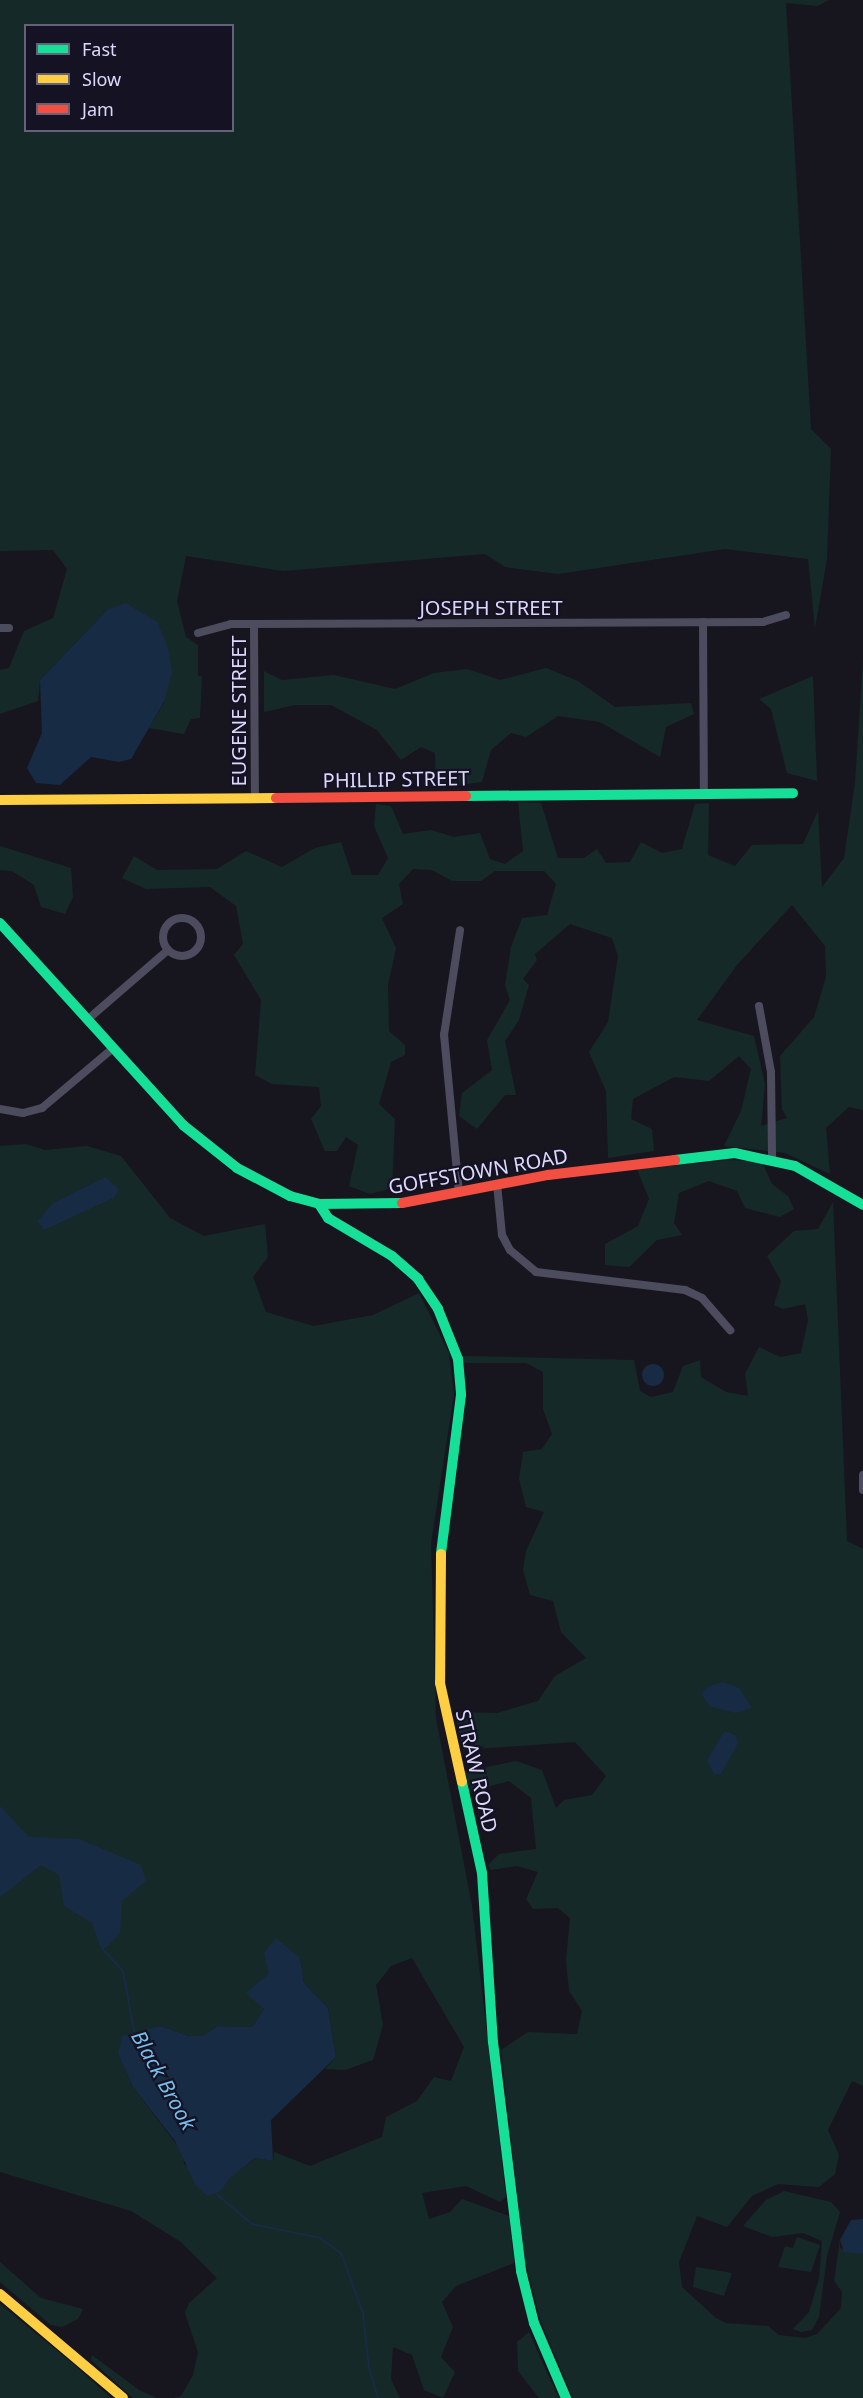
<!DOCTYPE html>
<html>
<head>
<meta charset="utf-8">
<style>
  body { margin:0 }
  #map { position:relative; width:863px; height:2398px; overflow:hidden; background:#17161f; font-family:"Noto Sans",sans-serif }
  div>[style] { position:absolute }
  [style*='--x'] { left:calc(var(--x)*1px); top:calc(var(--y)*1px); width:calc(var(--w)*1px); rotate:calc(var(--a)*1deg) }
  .green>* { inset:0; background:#162929 }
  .water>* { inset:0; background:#172b44 }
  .round { border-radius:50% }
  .stream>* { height:2px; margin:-1px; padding:0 1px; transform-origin:1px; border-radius:1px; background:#172b44 }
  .street>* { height:8px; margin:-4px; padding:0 4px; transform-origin:4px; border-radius:4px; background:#4d4c5e }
  .street>.ring { margin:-4px; padding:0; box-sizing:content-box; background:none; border:8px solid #4d4c5e; border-radius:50% }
  .fast>* { height:10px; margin:-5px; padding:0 5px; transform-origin:5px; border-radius:5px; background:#16e098 }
  .slow>* { height:10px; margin:-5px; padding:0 5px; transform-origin:5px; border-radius:5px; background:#ffcf43 }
  .jam>* { height:10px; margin:-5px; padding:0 5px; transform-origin:5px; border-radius:5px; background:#f24e42 }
  span { translate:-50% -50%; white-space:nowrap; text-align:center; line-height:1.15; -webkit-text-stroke:4.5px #141223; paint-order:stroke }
  .street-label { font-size:20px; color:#dbd9fa }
  .water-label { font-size:21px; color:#75bdec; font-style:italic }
  .legend { position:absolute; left:24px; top:24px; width:210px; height:108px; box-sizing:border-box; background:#141223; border:2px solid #646279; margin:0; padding:8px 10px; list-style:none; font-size:18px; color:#dbd9fa }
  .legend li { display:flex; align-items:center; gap:12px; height:30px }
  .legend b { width:30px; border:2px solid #646279 }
</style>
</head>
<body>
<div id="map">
  <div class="green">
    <div style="clip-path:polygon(evenodd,0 0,829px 0,818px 6px,786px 3px,811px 429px,831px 449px,827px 559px,815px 628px,808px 559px,725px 549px,558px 574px,505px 567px,485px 554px,283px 571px,186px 556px,177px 601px,186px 637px,198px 645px,198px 676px,202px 676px,200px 718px,191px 719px,184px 734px,149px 728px,165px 701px,108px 609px,40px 680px,38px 701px,0 714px,0 670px,9px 668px,24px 631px,53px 618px,67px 569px,53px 550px,0 551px,0 0,26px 26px,232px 26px,232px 130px,26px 130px,26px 26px)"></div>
    <div style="clip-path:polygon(evenodd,863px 659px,863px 1110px,849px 1107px,826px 1128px,830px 1174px,785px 1153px,724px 1146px,741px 1111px,751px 1069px,739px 1056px,709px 1081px,674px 1077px,633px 1099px,631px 1119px,652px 1129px,654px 1151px,608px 1158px,606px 1091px,589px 1052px,608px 1022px,618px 956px,612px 938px,570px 924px,535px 954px,537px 960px,523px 979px,529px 985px,519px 1020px,505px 1041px,516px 1095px,505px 1095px,477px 1129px,459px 1116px,462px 1093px,492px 1070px,487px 1040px,510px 1000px,505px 985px,511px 947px,522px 918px,547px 915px,556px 884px,544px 871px,495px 871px,481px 881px,452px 881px,432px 870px,413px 869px,399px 884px,403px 904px,382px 918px,396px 948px,388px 985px,389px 1031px,405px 1045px,405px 1055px,391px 1062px,379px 1104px,395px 1119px,392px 1188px,370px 1194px,349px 1186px,358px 1145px,346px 1137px,337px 1151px,325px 1151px,311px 1119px,321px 1106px,319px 1087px,272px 1084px,255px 1075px,261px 1000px,234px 955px,243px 944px,236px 906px,210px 887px,146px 889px,122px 878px,134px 856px,157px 870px,217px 869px,246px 851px,282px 867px,315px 848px,341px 842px,352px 875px,378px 875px,388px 858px,374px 826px,376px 804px,391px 806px,403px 834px,431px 830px,454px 837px,480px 833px,490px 859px,505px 864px,523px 851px,518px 802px,541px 803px,558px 858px,584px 858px,597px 849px,606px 863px,630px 862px,641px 842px,662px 853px,682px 849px,695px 804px,709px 803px,708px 855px,735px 866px,752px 845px,803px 844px,818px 811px,822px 887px,844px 858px,855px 783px,863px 659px,792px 905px,825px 946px,826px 977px,814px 1017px,780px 1056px,782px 1109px,787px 1118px,761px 1126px,765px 1084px,754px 1036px,697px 1020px,737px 965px,792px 905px)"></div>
    <div style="clip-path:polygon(546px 668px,578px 681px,615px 707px,691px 703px,694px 714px,666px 727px,660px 757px,600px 722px,558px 716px,526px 737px,511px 733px,491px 750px,482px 782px,436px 788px,435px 753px,421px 747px,401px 760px,377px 730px,331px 705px,295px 705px,264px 712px,264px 671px,282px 680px,334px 675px,395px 689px,434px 673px,467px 669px,500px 680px)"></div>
    <div style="clip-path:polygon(813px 676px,817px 781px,787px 773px,771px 709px,759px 699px)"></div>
    <div style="clip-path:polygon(0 846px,71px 868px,73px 897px,65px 914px,41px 907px,34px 885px,12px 871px,0 870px)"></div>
    <div style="clip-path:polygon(evenodd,26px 1144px,45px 1150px,87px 1146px,121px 1156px,170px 1218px,204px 1236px,265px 1224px,268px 1257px,253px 1277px,266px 1312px,314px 1326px,373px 1315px,419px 1293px,449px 1353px,454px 1394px,431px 1543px,436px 1718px,472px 1906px,506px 2197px,500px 2202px,466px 2186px,422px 2193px,429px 2219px,450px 2212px,462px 2199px,509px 2216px,514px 2263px,456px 2286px,442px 2302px,453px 2327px,441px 2357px,455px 2372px,443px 2398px,424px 2390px,412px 2355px,393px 2347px,391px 2379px,400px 2398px,173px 2398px,181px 2396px,193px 2375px,198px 2352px,185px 2313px,189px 2303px,217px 2278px,181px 2242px,131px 2211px,0 2172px,0 1146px,26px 1144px,300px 1958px,304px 1983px,328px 2008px,336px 2057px,325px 2069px,345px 2070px,373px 2060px,383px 2025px,376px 1985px,391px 1966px,412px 1958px,464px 2047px,451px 2081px,434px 2077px,417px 2101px,386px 2117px,382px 2137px,310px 2166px,274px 2152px,273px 2161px,256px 2158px,228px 2179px,221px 2191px,184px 2164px,183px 2153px,133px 2087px,118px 2054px,161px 2026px,189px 2036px,202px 2036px,218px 2026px,252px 2027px,264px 2009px,269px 1974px,300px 1958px)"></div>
    <div style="clip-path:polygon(731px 1160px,762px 1162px,772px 1184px,788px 1196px,794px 1209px,780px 1217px,745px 1208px,737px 1191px,709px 1181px,679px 1193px,674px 1223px,682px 1235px,657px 1240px,629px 1267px,605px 1265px,605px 1244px,638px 1226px,649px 1199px,637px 1169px)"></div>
    <div style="clip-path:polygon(833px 1202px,847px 1541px,863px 1549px,863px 2086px,852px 2081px,828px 2130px,839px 2155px,835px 2174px,819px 2187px,778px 2184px,752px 2196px,727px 2227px,697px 2216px,679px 2262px,682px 2287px,716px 2318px,726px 2323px,768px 2326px,779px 2335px,805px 2338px,817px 2334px,841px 2308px,842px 2292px,834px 2281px,840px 2240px,840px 2248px,863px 2254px,863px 2398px,573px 2398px,541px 2322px,525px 2261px,501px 2050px,528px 2032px,577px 2034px,582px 2011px,569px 1991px,566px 1960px,570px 1918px,558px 1908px,533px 1909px,526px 1899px,538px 1872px,517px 1866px,491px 1870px,488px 1865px,499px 1854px,536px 1849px,531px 1798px,509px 1781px,472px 1791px,463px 1772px,516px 1761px,542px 1770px,556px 1808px,564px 1800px,592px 1795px,606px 1776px,575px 1742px,462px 1750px,455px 1712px,497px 1713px,538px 1701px,555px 1676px,586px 1658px,561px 1632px,553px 1601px,530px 1595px,523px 1570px,526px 1551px,544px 1512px,526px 1507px,519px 1479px,523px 1452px,542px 1449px,552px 1434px,543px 1409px,543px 1372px,526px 1363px,465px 1363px,463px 1356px,634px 1360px,640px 1391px,651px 1397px,673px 1392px,683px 1366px,700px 1360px,701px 1377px,726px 1392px,748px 1396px,745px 1374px,759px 1347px,780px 1357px,801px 1353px,808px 1320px,805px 1304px,783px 1309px,774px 1305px,781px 1281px,767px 1256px,794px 1231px,818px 1229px)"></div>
    <div style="clip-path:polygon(784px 2191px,831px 2202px,840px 2212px,827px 2256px,819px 2317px,812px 2330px,801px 2332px,793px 2329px,809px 2312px,819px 2278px,822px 2241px,803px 2233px,772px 2237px,743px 2226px,766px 2200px)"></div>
    <div style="clip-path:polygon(797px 2237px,820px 2245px,811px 2272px,778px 2267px,785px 2246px,793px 2248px)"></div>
    <div style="clip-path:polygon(0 2262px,41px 2298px,83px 2309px,78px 2319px,62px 2327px,51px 2325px,0 2282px)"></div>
    <div style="clip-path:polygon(696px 2267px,732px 2273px,724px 2296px,693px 2287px)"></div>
    <div style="clip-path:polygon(0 2304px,77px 2367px,111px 2398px,0 2398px)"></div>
    <div style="clip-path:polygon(529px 2332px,548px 2375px,559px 2398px,539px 2398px,518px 2371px,517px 2342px)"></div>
    <div style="clip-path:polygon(92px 2355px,139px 2390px,157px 2398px,133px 2398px,91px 2360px)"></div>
  </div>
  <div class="water">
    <div style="clip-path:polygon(126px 603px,158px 623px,168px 648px,172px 672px,165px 700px,131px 759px,119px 762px,91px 757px,60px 785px,36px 783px,27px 768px,42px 733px,40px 680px,108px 609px)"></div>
    <div style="clip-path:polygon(106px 1177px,119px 1190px,113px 1198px,44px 1230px,38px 1221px,53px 1203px)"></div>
    <div class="round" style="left:642px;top:1364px;width:22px;height:22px"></div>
    <div style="clip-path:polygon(723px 1682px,739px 1688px,752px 1708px,736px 1713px,709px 1706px,702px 1694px,707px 1687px)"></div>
    <div style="clip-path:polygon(724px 1731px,735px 1735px,738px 1743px,721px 1774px,714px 1774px,707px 1761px)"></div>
    <div style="clip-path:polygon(0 1806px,29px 1837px,79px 1839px,141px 1865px,146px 1881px,122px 1901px,120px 1933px,102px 1951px,92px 1923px,64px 1906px,59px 1875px,41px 1865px,0 1897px)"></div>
    <div style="clip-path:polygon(276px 1938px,300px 1958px,304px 1983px,328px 2008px,336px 2057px,271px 2120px,273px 2161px,255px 2158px,229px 2179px,221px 2191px,207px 2196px,196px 2186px,175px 2141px,133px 2087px,118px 2054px,122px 2036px,161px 2026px,189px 2036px,202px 2036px,218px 2026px,252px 2027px,264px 2009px,246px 1993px,269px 1974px,264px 1953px)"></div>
    <div style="clip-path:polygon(863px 2219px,863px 2254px,844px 2252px,840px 2240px,851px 2220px)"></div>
  </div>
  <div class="stream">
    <div style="--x:102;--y:1948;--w:31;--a:48"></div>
    <div style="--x:123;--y:1971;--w:66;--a:79.5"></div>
    <div style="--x:214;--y:2192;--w:50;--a:40.1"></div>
    <div style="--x:252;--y:2224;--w:69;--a:11.6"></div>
    <div style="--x:320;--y:2238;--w:26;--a:36"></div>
    <div style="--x:341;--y:2253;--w:64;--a:69.9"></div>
    <div style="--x:363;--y:2313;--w:55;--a:83.8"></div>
    <div style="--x:369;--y:2368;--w:31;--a:73"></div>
  </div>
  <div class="street">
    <div style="--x:703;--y:622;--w:172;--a:89.7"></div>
    <div style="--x:254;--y:624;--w:174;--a:89.7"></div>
    <div style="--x:0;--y:628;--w:9;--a:0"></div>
    <div style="--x:198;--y:633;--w:34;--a:-15"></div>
    <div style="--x:231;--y:624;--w:532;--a:-0.22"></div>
    <div style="--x:763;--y:622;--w:24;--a:-17"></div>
    <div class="ring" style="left:163px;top:918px;width:30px;height:30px"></div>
    <div style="--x:759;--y:1006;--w:67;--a:79.7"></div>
    <div style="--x:771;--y:1072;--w:86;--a:89.3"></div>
    <div style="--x:87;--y:1020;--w:107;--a:-40.8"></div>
    <div style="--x:0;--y:1109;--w:23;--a:10"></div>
    <div style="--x:23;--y:1113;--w:20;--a:-15"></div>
    <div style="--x:42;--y:1108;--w:92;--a:-40.1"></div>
    <div style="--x:497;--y:1184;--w:51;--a:84.4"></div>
    <div style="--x:502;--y:1235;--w:17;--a:62"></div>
    <div style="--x:510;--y:1250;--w:34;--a:40"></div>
    <div style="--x:536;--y:1272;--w:150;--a:6.9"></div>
    <div style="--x:685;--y:1290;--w:19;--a:25"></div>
    <div style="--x:702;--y:1298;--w:43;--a:48.8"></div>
    <div style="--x:459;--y:1193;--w:159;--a:-95.4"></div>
    <div style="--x:444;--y:1035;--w:106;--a:-81.3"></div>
    <div style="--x:863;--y:1475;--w:15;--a:90"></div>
  </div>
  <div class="fast">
    <div style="--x:466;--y:796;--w:327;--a:-0.5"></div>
    <div style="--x:0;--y:923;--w:273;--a:47.8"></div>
    <div style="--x:183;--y:1125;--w:69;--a:38.5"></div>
    <div style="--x:237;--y:1168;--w:60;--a:27.8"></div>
    <div style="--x:290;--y:1196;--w:30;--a:15"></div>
    <div style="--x:319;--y:1204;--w:83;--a:-0.7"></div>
    <div style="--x:675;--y:1160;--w:60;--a:-6.7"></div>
    <div style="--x:735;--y:1153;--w:61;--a:12.2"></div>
    <div style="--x:795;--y:1166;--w:78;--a:29.8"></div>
    <div style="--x:319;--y:1204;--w:17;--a:57"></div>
    <div style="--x:328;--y:1218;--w:74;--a:30.7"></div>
    <div style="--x:392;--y:1256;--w:35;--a:41"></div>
    <div style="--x:418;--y:1279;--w:36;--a:56"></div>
    <div style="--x:438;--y:1309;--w:54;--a:68.2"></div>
    <div style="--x:458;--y:1359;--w:36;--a:85"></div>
    <div style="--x:461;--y:1395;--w:160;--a:97.2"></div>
    <div style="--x:462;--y:1782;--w:93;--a:77.6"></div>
    <div style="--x:482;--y:1873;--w:169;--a:86.3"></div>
    <div style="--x:493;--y:2042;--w:231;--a:83"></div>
    <div style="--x:521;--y:2271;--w:54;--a:76"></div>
    <div style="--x:534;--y:2323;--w:82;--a:66.9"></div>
  </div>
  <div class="slow">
    <div style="--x:0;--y:800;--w:276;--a:-0.4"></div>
    <div style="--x:441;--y:1554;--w:129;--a:90.4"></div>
    <div style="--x:440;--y:1683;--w:101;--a:77.5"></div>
    <div style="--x:0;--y:2294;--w:161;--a:40.2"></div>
  </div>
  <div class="jam">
    <div style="--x:276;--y:798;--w:190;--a:-0.6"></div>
    <div style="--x:402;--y:1203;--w:149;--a:-10.9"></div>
    <div style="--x:548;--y:1175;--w:128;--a:-6.7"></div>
  </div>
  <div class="street-label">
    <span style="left:491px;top:607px">JOSEPH STREET</span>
    <span style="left:238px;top:711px;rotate:-90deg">EUGENE STREET</span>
    <span style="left:396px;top:779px;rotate:-1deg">PHILLIP STREET</span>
    <span style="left:478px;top:1171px;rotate:-10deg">GOFFSTOWN ROAD</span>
    <span style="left:477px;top:1771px;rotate:77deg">STRAW ROAD</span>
  </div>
  <div class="water-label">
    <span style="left:164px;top:2080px;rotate:61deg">Black Brook</span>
  </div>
  <ul class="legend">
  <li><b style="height:8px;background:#16e098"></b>Fast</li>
  <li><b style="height:8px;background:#ffcf43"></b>Slow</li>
  <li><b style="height:8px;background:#f24e42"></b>Jam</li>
  </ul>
</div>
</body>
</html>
